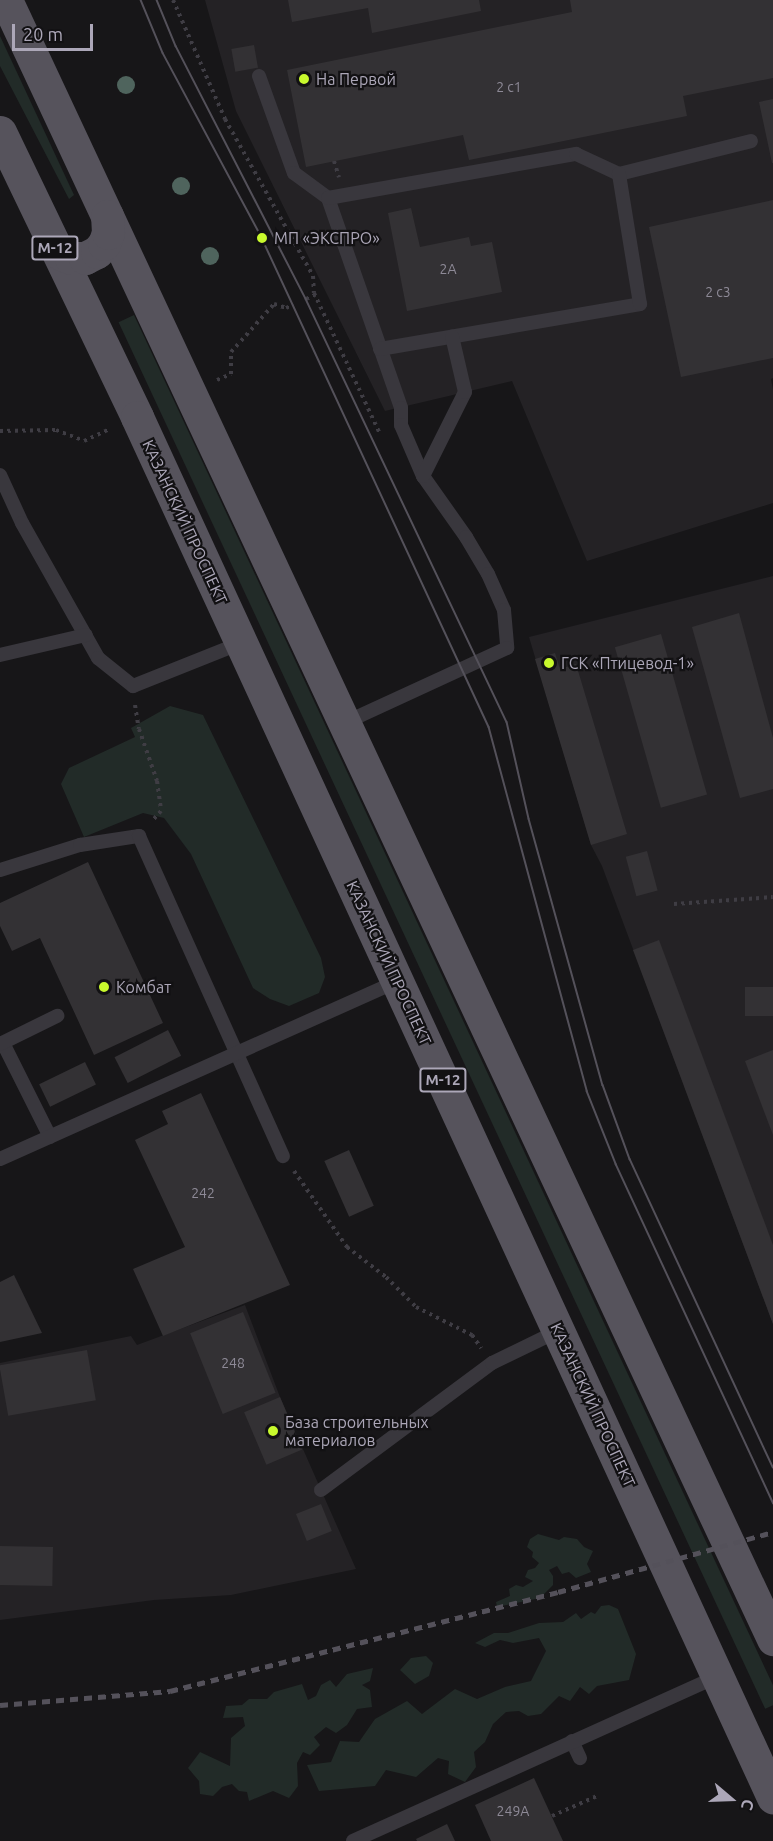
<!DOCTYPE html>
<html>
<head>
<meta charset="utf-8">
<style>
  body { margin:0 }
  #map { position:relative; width:773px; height:1841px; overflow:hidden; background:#171618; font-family:Ubuntu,sans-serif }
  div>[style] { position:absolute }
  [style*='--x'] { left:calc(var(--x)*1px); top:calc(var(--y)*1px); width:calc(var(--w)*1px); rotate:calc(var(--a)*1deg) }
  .built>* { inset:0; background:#242225 }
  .green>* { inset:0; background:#222b28; transform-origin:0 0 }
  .building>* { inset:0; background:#333134; transform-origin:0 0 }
  .path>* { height:4px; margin-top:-2px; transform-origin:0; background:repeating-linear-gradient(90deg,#3f3d44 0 3px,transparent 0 7.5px) }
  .lane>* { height:14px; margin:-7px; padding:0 7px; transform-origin:7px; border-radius:7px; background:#39373d }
  .primary>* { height:33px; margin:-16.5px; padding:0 16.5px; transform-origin:16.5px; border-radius:16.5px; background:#56535c }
  .tram>* { height:1.5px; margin:-0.75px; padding:0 0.75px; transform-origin:0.75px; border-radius:0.75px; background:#54515a }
  .rail>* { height:4.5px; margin-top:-2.25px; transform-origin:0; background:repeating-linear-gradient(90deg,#54515a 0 8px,transparent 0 14px) }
  .trees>* { width:18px; height:18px; margin:-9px; border-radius:50%; background:#4f645d }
  .dots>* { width:16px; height:16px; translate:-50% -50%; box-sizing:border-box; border:3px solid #121113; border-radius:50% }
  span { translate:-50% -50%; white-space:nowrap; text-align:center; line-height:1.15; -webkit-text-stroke:4.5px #121113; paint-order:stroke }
  .number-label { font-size:14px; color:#8e8a97 }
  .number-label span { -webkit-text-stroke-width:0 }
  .shield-label span { padding:2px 4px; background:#121113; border:2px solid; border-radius:4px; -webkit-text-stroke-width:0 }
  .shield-label { font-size:15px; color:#aca7b8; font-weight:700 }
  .poi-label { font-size:16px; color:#aca7b8 }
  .left { translate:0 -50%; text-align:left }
  .street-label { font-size:16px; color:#aca7b8 }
  .north { position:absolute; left:701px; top:1769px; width:60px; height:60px; -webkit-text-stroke:4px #121113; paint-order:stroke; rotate:109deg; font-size:16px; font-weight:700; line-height:24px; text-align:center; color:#aca7b8 }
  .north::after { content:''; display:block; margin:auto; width:21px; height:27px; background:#aca7b8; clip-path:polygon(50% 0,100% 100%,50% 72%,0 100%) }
  .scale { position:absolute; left:12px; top:24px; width:81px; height:27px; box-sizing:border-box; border:3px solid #aca7b8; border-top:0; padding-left:8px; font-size:18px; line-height:21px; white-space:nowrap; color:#aca7b8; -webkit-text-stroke:4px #121113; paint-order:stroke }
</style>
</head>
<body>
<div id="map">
  <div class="built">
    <div style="clip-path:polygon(205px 0,773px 0,773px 378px,771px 379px,773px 390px,773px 503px,587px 561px,512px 381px,385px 411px,236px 111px)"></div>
    <div style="clip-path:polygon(773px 576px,773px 1324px,602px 866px,591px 845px,529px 637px)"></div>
    <div style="clip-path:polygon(245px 1305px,280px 1397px,356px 1569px,231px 1595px,154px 1600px,0 1620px,0 1363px,131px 1336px,137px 1345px)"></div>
  </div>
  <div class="green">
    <div style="clip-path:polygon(0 36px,74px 195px,69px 199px,0 66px)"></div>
    <div style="left:134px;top:315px;width:1530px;height:17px;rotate:65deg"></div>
    <div style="clip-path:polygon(170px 706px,203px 715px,321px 958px,325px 977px,319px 993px,289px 1006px,270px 999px,253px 988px,191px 854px,164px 818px,143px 813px,84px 837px,61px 784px,69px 768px,135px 737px,131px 728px)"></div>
    <div style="clip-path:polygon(538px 1534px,559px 1540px,564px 1537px,577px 1539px,584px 1547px,593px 1551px,587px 1564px,591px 1572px,576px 1578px,569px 1572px,562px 1574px,557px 1566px,549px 1570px,553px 1576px,553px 1585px,540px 1598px,497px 1607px,496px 1602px,510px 1596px,509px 1589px,516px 1585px,523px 1587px,533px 1581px,525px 1577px,528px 1570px,535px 1568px,539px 1563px,532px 1557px,533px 1552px,527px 1547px,530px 1539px)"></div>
    <div style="clip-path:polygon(609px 1605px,618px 1609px,636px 1654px,629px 1680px,597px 1686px,589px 1694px,580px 1687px,570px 1701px,559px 1696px,541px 1714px,528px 1716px,519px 1711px,506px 1712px,493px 1724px,485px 1742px,474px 1752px,476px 1767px,465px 1782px,448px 1774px,449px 1761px,438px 1758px,416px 1777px,386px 1770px,375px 1786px,319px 1791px,307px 1765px,331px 1762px,340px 1741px,359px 1742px,375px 1719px,407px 1701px,422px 1714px,455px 1689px,477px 1699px,505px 1687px,531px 1681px,546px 1651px,539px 1638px,513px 1643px,500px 1640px,485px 1647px,475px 1643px,494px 1633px,508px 1633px,539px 1623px,563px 1622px,576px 1613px,581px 1619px,591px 1612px,595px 1614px,601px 1606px)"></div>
    <div style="clip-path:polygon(426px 1656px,433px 1663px,429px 1676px,415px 1684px,400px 1670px,411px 1658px)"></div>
    <div style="clip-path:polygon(373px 1668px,370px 1681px,362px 1685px,370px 1690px,372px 1707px,357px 1709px,347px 1725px,336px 1733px,326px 1727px,314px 1737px,320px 1745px,310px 1755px,303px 1752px,297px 1763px,298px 1786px,289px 1798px,273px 1791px,249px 1801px,247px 1792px,239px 1791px,232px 1784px,222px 1787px,213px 1796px,200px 1794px,199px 1781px,188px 1768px,200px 1752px,230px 1766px,231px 1738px,245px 1726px,243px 1717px,223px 1718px,226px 1706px,242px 1705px,249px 1699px,267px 1699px,274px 1692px,302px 1684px,308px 1700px,316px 1696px,321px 1685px,330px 1680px,336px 1687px,347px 1674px)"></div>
  </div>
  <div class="building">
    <div style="clip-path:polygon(288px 0,479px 0,481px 11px,372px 33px,368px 8px,292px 22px)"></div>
    <div style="clip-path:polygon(570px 0,773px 0,773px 78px,683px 96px,687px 116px,469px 160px,463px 135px,306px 167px,287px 70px,572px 12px)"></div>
    <div style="left:254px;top:45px;width:23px;height:23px;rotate:80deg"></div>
    <div style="clip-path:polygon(773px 99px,773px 163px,772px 163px,759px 102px)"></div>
    <div style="clip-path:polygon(773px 200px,773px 358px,681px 377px,649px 227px)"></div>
    <div style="clip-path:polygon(411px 208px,420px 247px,469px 237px,471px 246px,492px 242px,502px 292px,407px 311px,388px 213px)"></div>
    <div style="clip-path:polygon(739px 613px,773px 738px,773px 789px,740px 798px,692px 627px)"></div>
    <div style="left:661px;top:634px;width:167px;height:48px;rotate:74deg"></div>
    <div style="clip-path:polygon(555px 653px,560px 669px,576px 664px,627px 834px,591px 845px,535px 659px)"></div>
    <div style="left:647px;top:851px;width:41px;height:22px;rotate:75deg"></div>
    <div style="clip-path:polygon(88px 862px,163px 1023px,94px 1055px,40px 938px,12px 951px,0 926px,0 903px)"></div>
    <div style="clip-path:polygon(659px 940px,773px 1245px,773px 1324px,633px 950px)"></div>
    <div style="left:773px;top:987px;width:29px;height:28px;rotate:90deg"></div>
    <div style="left:168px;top:1030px;width:29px;height:60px;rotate:63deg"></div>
    <div style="clip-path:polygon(773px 1050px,773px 1135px,745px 1061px)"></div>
    <div style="left:85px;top:1062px;width:25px;height:51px;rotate:64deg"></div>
    <div style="clip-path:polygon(201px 1093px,290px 1285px,163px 1336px,133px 1269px,185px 1247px,135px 1140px,168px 1124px,162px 1111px)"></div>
    <div style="left:349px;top:1150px;width:61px;height:27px;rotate:66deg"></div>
    <div style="clip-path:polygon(14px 1275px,42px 1333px,0 1342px,0 1282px)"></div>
    <div style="left:243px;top:1312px;width:87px;height:57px;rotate:68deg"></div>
    <div style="left:87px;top:1350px;width:51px;height:89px;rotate:80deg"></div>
    <div style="left:280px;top:1397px;width:57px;height:39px;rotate:67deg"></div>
    <div style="left:321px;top:1504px;width:29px;height:27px;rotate:68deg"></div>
    <div style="left:0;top:1546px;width:53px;height:39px;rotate:1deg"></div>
    <div style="clip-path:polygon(534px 1778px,563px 1841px,491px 1841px,475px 1805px)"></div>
    <div style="clip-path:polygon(447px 1824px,455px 1841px,417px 1841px,416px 1839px)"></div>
  </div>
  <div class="path">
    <div style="--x:173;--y:0;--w:130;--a:66.4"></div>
    <div style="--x:225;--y:119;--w:180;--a:60.7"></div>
    <div style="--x:313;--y:276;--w:17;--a:87"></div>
    <div style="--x:314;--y:293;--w:156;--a:64.9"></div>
    <div style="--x:334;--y:161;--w:17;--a:73"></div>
    <div style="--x:306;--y:299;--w:10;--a:-24"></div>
    <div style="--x:217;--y:380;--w:15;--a:-23"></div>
    <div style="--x:231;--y:374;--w:22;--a:-90"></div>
    <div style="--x:231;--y:352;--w:64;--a:-48.1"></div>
    <div style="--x:274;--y:304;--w:13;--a:18"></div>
    <div style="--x:286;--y:308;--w:8;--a:-23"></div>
    <div style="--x:0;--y:431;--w:56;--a:-1"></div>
    <div style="--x:56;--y:430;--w:30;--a:21"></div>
    <div style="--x:84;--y:441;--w:29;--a:-25"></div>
    <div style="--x:135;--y:705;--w:24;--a:81"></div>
    <div style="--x:139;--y:729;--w:55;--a:70.9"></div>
    <div style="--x:157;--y:781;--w:30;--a:82"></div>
    <div style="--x:161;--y:811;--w:15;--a:132"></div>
    <div style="--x:674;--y:904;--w:99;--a:-4"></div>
    <div style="--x:294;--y:1171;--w:93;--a:55.1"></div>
    <div style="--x:347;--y:1247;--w:49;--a:37.6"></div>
    <div style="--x:386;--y:1277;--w:42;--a:45"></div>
    <div style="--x:416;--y:1307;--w:63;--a:26.6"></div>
    <div style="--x:472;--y:1335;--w:16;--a:55"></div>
    <div style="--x:552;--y:1816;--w:49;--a:-24"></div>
  </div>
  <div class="lane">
    <div style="--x:259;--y:76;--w:103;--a:70.2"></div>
    <div style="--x:294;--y:173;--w:42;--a:36.3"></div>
    <div style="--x:328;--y:198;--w:222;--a:70.8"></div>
    <div style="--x:401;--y:408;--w:17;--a:90"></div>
    <div style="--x:401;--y:425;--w:56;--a:66.7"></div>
    <div style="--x:423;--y:476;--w:75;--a:54.8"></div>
    <div style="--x:466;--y:537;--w:43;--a:59.3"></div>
    <div style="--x:488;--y:574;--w:39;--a:66"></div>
    <div style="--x:504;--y:610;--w:38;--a:85"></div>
    <div style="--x:507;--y:648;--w:179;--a:155.3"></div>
    <div style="--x:328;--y:198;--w:252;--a:-10.1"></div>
    <div style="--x:576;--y:154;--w:47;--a:24.9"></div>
    <div style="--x:619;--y:174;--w:136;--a:-14"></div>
    <div style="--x:380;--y:349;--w:264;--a:-9.8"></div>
    <div style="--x:640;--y:304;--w:132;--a:-99.2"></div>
    <div style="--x:0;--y:475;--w:53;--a:65.4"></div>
    <div style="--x:22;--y:523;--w:155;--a:60.6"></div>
    <div style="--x:98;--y:658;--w:45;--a:38.7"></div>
    <div style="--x:133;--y:686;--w:116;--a:-21.7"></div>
    <div style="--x:423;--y:476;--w:94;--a:-63.4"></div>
    <div style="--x:465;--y:392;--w:57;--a:-103.1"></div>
    <div style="--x:0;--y:655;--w:88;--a:-13.1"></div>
    <div style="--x:0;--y:870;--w:84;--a:-17.4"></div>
    <div style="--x:80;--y:845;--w:60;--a:-8.7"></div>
    <div style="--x:139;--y:836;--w:351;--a:65.8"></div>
    <div style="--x:3;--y:1043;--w:105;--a:63.4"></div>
    <div style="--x:0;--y:1044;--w:64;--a:-26.2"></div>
    <div style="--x:0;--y:1159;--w:435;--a:-24.1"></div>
    <div style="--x:321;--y:1490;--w:213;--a:-36.6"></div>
    <div style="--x:492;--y:1363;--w:73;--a:-25.9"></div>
    <div style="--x:572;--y:1741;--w:19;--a:65"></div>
    <div style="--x:353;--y:1841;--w:401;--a:-24.3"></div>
  </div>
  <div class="primary">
    <div style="--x:6;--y:0;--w:1810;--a:64.92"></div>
    <div style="--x:0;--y:132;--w:316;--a:64.3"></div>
    <div style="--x:137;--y:417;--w:1520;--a:65.26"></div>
    <div style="--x:54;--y:246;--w:11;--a:49"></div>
    <div style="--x:61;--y:254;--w:11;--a:22"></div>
    <div style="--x:71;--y:258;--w:14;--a:0"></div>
    <div style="--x:85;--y:258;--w:13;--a:-27"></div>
    <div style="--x:97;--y:252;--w:11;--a:-49"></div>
    <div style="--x:104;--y:244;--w:12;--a:-70"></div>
    <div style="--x:108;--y:233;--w:17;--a:-93"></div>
  </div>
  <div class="tram">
    <div style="--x:141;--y:0;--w:57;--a:67.5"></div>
    <div style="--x:163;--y:53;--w:210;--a:61.8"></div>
    <div style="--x:262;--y:238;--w:539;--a:65.1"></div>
    <div style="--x:489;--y:727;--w:377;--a:74.9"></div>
    <div style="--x:587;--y:1091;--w:79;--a:68.3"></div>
    <div style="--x:616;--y:1164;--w:374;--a:65.1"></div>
    <div style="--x:157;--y:0;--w:50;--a:67.6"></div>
    <div style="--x:176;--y:46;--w:284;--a:62.8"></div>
    <div style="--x:306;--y:299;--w:468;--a:64.6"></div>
    <div style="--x:507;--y:722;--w:99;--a:77.2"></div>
    <div style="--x:529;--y:819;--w:276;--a:74.5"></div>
    <div style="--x:603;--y:1085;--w:79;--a:70"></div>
    <div style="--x:630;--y:1159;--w:340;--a:65.1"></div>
  </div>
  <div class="rail">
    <div style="--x:0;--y:1705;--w:171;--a:-4.7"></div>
    <div style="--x:170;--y:1691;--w:400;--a:-14.3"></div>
    <div style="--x:558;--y:1592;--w:223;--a:-15.6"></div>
  </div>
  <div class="trees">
    <div style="left:126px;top:85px"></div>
    <div style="left:181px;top:186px"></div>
    <div style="left:210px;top:256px"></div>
  </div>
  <div class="dots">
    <div style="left:304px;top:79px;background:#c8f92d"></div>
    <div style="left:262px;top:238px;background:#c8f92d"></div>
    <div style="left:549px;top:663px;background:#c8f92d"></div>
    <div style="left:104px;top:987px;background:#c8f92d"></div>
    <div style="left:273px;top:1431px;background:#c8f92d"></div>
  </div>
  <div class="number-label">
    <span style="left:509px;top:87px">2 с1</span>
    <span style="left:448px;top:269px">2А</span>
    <span style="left:718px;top:292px">2 с3</span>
    <span style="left:203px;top:1193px">242</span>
    <span style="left:233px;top:1363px">248</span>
    <span style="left:513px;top:1811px">249А</span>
  </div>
  <div class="shield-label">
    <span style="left:55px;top:248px">М-12</span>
    <span style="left:443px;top:1080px">М-12</span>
  </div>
  <div class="poi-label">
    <span class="left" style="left:316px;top:79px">На Первой</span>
    <span class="left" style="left:274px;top:238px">МП «ЭКСПРО»</span>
    <span class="left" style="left:561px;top:663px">ГСК «Птицевод-1»</span>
    <span class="left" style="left:116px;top:987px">Комбат</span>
    <span class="left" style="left:285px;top:1431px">База строительных<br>материалов</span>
  </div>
  <div class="street-label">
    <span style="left:185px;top:522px;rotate:65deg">КАЗАНСКИЙ ПРОСПЕКТ</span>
    <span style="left:389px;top:963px;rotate:65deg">КАЗАНСКИЙ ПРОСПЕКТ</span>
    <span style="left:593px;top:1405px;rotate:65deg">КАЗАНСКИЙ ПРОСПЕКТ</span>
  </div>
  <div class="north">С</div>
  <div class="scale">20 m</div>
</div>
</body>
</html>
